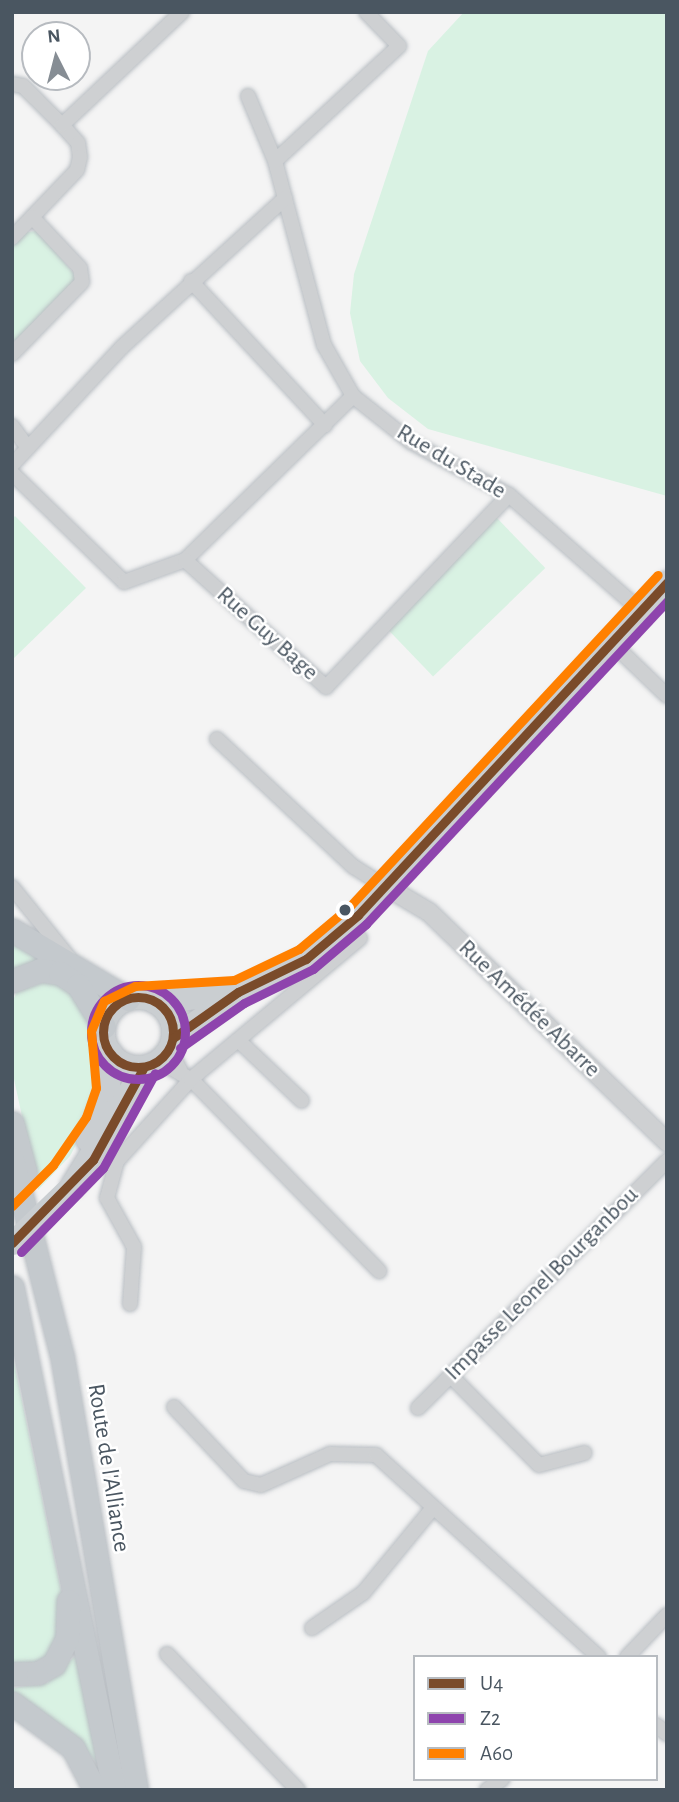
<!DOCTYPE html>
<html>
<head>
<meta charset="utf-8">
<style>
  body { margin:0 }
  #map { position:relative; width:679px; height:1802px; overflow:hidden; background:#f4f4f4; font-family:"Alegreya Sans",sans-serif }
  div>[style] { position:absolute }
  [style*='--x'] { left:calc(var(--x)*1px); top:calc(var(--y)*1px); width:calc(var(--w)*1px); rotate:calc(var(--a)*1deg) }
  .green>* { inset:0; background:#d9f2e3; transform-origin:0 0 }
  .roads { filter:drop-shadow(0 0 2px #b9bec3) drop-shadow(0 0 2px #b9bec3) }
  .minor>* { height:14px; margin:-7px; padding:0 7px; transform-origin:7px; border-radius:7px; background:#ced0d2 }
  .tertiary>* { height:18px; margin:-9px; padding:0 9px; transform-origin:9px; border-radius:9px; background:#ced0d2 }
  .primary>* { height:23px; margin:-11.5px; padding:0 11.5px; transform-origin:11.5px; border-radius:11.5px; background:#caced1 }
  .primary>.ring { margin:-11.5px; padding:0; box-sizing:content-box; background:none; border:23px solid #caced1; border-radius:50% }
  .trunk>* { height:23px; margin:-11.5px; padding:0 11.5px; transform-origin:11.5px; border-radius:11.5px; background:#c4c9cd }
  .primary-bridge>* { height:23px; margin:-11.5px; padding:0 11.5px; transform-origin:11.5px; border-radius:11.5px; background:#caced1 }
  .bus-1>* { height:9px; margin:-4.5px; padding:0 4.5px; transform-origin:4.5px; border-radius:4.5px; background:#7a4b2a }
  .bus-1>.ring { margin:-4.5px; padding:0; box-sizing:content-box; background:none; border:9px solid #7a4b2a; border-radius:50% }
  .bus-2>* { height:9px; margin:-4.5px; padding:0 4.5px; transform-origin:4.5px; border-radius:4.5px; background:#8e44ad }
  .bus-2>.ring { margin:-4.5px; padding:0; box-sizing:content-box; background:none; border:9px solid #8e44ad; border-radius:50% }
  .bus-3>* { height:9px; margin:-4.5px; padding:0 4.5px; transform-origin:4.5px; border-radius:4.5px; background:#ff8000 }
  .dots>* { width:19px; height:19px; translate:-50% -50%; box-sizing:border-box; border:4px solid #fff; border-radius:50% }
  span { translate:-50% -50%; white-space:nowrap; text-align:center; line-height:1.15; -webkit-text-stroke:5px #fff; paint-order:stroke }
  .street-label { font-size:24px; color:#4a5661 }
  .frame { position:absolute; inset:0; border:14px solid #4a5661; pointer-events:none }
  .legend { position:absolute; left:413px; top:1655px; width:245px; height:126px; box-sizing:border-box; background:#fff; border:2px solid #b7bbc0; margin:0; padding:9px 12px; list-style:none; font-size:21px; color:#4a5661 }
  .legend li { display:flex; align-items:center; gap:14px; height:35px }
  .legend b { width:35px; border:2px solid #b7bbc0 }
  .north { position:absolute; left:21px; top:21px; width:70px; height:70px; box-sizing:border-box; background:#fff; border:2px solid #b7bbc0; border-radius:50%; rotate:354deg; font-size:19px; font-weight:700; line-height:28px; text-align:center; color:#4a5661 }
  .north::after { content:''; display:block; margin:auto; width:24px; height:32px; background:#868d94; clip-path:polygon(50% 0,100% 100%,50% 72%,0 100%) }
</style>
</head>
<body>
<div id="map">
  <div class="green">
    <div style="clip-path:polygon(464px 12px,667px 12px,667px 496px,428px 429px,388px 398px,360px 361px,350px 313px,354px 274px,428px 51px)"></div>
    <div style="clip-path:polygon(37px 231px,77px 277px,22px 339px,12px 341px,12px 247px,27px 232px)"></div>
    <div style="clip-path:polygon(15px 516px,86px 588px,12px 660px,12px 519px)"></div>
    <div style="left:496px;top:517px;width:71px;height:156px;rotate:46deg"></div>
    <div style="clip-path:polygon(12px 937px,72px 970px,12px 973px)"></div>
    <div style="clip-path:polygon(55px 979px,70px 985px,94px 1025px,103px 1063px,96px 1107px,70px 1156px,38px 1190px,12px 1070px,12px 1003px,17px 991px)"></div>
    <div style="clip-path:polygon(12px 1352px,62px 1595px,62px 1637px,43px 1665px,12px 1668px)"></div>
    <div style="clip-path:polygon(74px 1657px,79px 1660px,97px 1763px,78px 1741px,12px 1696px,12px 1688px,47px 1683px)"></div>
  </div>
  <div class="roads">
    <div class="minor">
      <div style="--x:12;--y:84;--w:11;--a:10"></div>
      <div style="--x:23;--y:86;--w:55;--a:45"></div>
      <div style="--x:62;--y:125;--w:24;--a:48"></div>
      <div style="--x:78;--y:143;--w:14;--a:82"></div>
      <div style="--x:80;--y:157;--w:13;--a:103"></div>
      <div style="--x:77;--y:170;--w:94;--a:133.7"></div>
      <div style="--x:248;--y:96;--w:70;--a:67.4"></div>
      <div style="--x:275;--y:161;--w:190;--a:75.1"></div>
      <div style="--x:324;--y:345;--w:59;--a:60.4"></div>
      <div style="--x:353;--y:396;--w:74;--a:38.4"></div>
      <div style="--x:411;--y:442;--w:111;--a:28.4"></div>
      <div style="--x:509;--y:495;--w:176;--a:41.3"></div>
      <div style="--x:62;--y:125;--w:165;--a:-43.3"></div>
      <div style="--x:275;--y:161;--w:169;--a:-42.8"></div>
      <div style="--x:399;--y:46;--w:47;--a:-134.1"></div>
      <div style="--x:191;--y:281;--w:197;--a:47.1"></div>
      <div style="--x:12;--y:354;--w:100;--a:-45.8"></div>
      <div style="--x:82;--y:282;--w:14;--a:-98"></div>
      <div style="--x:80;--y:268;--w:70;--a:-133.3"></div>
      <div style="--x:12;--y:426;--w:27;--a:54"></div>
      <div style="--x:12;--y:465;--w:161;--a:-47"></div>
      <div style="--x:122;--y:347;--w:221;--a:-42.4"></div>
      <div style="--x:12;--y:473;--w:156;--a:44.2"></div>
      <div style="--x:124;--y:582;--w:65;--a:-19.8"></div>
      <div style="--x:185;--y:560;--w:235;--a:-44.3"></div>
      <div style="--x:185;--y:560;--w:190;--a:42"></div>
      <div style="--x:326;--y:687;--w:265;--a:-46.4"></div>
      <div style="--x:612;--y:643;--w:76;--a:43.9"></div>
      <div style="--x:217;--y:739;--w:187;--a:43.1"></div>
      <div style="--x:354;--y:867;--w:36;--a:32"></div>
      <div style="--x:12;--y:887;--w:92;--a:51.1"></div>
      <div style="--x:238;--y:1040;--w:88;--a:43.6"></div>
      <div style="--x:169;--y:1049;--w:24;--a:62"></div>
      <div style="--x:158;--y:1061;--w:38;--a:29"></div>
      <div style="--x:191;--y:1079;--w:269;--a:45.6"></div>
      <div style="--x:130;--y:1304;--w:57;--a:-86"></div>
      <div style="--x:134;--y:1247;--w:56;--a:-118.9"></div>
      <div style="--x:107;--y:1198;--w:38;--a:-75"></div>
      <div style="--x:117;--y:1161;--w:110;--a:-47.9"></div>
      <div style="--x:191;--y:1079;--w:220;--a:-39.8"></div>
      <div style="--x:451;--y:1376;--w:125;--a:45.3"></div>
      <div style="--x:539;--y:1465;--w:47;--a:-14.9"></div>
      <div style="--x:174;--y:1407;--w:102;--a:46.6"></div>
      <div style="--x:244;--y:1481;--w:17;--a:13"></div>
      <div style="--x:261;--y:1485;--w:76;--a:-24.2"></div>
      <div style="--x:330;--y:1454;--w:46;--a:1.2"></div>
      <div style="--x:376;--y:1455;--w:301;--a:42.2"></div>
      <div style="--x:418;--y:1408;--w:351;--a:-44.8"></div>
      <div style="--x:312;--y:1628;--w:62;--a:-34.5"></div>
      <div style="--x:363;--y:1593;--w:109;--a:-50.6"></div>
      <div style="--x:167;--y:1654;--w:189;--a:46.1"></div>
      <div style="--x:627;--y:1657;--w:58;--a:-46.4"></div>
      <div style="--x:656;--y:1725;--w:14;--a:39"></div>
      <div style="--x:487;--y:1790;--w:19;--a:-36"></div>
    </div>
    <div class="tertiary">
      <div style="--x:385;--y:886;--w:51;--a:30.6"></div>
      <div style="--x:429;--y:912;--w:331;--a:44"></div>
    </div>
    <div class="primary">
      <div class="ring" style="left:103px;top:997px;width:47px;height:47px"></div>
      <div style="--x:155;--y:1002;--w:84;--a:-6.9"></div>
      <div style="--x:173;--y:1038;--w:80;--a:-35.3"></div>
      <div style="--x:238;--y:992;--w:76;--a:-25.9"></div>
      <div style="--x:306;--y:959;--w:68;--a:-40.2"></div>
      <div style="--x:358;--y:915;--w:454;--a:-47.1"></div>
      <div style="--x:87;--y:1139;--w:53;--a:-66.8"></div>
      <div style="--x:108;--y:1090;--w:38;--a:-87"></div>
      <div style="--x:72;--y:1185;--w:138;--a:-58.6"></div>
    </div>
    <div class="trunk">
      <div style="--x:12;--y:930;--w:135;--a:30.7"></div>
      <div style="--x:12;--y:981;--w:30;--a:-21"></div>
      <div style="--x:40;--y:970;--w:20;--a:9"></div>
      <div style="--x:60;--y:973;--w:22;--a:34"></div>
      <div style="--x:78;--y:985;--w:49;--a:58.2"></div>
      <div style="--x:12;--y:1123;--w:51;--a:75.1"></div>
      <div style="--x:12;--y:1159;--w:203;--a:75.8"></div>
      <div style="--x:62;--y:1356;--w:440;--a:80.3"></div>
      <div style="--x:12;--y:1287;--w:513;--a:78.54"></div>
      <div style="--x:12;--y:1674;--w:26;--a:-2"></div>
      <div style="--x:38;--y:1673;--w:18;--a:-29"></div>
      <div style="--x:54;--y:1664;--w:28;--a:-63"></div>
      <div style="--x:67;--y:1639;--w:38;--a:-88"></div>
      <div style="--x:12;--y:1703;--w:76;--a:36.4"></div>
      <div style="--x:73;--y:1748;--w:47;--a:62.4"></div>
    </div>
  </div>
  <div class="primary-bridge">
    <div style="--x:12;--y:1243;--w:83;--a:-44"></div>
  </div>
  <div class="bus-1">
    <div class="ring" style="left:103px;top:997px;width:61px;height:61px"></div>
    <div style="--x:173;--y:1038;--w:80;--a:-35.3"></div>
    <div style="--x:238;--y:992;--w:76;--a:-25.9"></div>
    <div style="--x:306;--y:959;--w:68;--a:-40.2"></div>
    <div style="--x:358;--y:915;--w:454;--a:-47.1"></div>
    <div style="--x:12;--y:1243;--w:116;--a:-45.7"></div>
    <div style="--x:93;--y:1160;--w:106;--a:-61.3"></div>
  </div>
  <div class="bus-2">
    <div class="ring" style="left:91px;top:985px;width:85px;height:85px"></div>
    <div style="--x:180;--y:1048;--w:78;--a:-35.1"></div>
    <div style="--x:244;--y:1003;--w:77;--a:-26.2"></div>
    <div style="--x:313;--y:969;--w:70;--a:-40.3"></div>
    <div style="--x:366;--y:924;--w:442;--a:-47"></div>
    <div style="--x:21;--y:1252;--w:117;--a:-45.7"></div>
    <div style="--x:103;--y:1168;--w:108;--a:-61.3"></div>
  </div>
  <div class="bus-3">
    <div style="--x:12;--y:1206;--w:58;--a:-45"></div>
    <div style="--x:53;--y:1165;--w:58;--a:-55.5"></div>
    <div style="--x:86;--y:1117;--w:31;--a:-71"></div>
    <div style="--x:96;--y:1088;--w:57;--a:-95"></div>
    <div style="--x:91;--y:1031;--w:33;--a:-67"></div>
    <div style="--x:104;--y:1001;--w:34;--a:-26"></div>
    <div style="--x:135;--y:986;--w:99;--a:-3.5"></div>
    <div style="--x:234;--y:980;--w:72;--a:-25.5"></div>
    <div style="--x:299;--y:949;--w:67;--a:-40.1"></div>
    <div style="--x:350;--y:906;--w:452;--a:-47.1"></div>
  </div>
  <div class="dots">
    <div style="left:345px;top:910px;background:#4a5661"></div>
  </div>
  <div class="street-label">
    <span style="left:451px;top:462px;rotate:31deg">Rue du Stade</span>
    <span style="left:267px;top:634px;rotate:42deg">Rue Guy Bage</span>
    <span style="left:529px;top:1009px;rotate:44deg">Rue Amédée Abarre</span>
    <span style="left:542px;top:1284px;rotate:-45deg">Impasse Leonel Bourganbou</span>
    <span style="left:108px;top:1468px;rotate:81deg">Route de l'Alliance</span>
  </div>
  <div class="frame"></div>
  <ul class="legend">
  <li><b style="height:9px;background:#7a4b2a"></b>U4</li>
  <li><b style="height:9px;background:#8e44ad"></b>Z2</li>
  <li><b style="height:9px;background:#ff8000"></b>A60</li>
  </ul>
  <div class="north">N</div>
</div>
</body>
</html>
